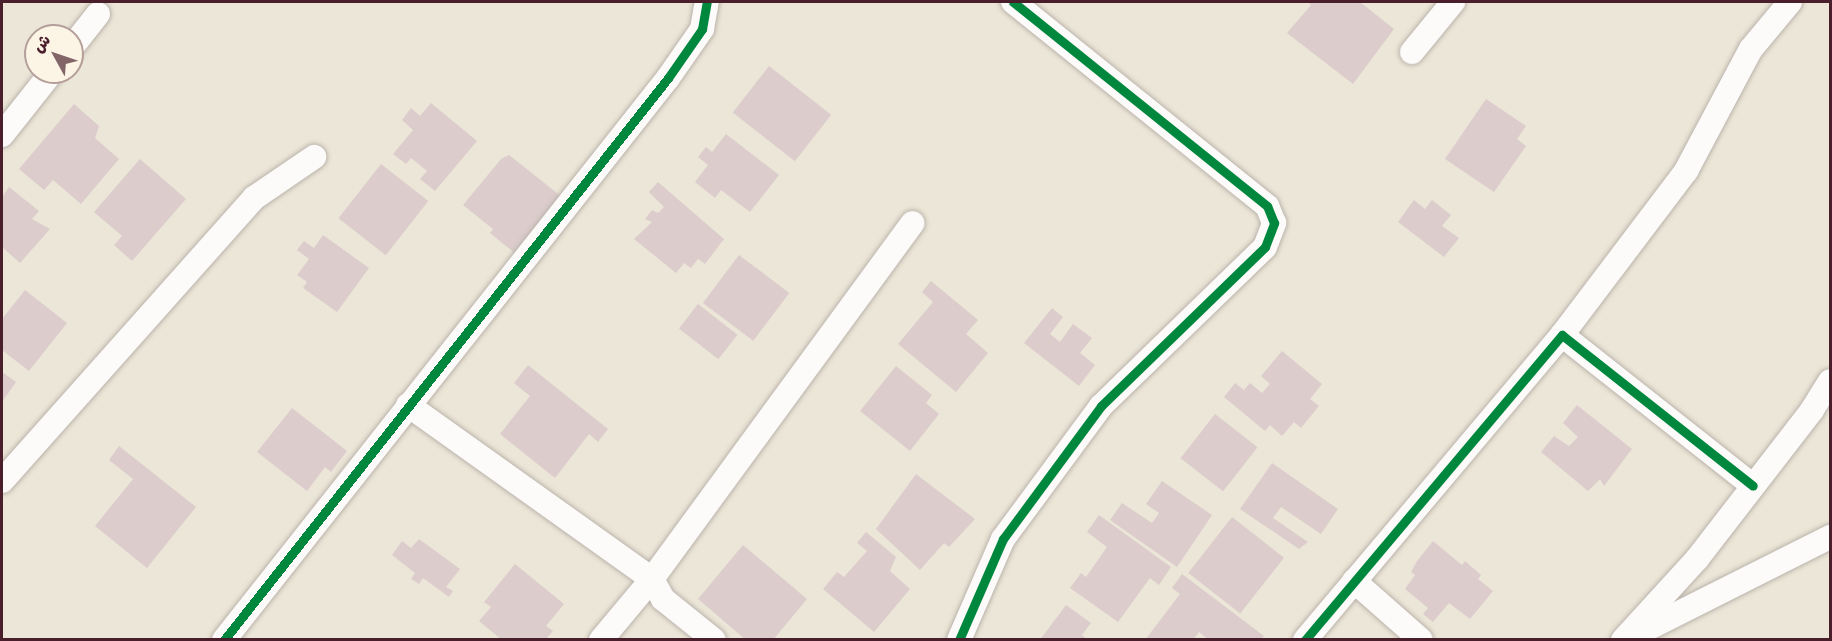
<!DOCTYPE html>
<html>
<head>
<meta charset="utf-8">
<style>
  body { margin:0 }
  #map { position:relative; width:1832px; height:641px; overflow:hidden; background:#ebe6d7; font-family:Itim,"Playpen Sans Arabic",sans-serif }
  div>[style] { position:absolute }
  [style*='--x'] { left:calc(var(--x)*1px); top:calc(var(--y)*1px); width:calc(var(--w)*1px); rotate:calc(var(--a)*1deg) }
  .building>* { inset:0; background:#dccdcc; transform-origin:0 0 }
  .roads { filter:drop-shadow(0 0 2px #bbb3ac) drop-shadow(0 0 2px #bbb3ac) }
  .street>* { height:24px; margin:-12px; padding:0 12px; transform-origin:12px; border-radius:12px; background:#fcfbf9 }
  .cycleway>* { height:9px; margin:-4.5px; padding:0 4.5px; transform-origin:4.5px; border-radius:4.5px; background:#00873e }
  span { translate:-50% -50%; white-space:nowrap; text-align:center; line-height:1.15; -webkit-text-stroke:4.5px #fcf5e5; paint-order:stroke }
  .frame { position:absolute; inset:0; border:3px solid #4a1f2b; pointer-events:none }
  .north { position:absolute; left:24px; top:24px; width:60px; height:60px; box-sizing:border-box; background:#fcf5e5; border:2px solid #b59f9b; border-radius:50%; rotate:310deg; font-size:16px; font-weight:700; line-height:24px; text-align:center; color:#4a1f2b }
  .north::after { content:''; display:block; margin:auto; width:21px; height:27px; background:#826567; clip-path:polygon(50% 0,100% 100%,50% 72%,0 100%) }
</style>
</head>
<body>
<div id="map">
  <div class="building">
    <div style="clip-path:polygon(1307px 2px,1360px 2px,1394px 29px,1353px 84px,1287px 33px,1311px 5px)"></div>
    <div style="left:769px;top:66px;width:79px;height:59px;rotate:38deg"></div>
    <div style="clip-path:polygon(1486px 99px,1526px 126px,1517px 139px,1526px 146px,1494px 192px,1445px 159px)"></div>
    <div style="clip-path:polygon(431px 103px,477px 141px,435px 191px,420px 179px,427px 171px,411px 158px,406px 164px,393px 154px,413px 130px,402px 120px,411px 108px,420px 116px)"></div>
    <div style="clip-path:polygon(74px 104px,99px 126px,95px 138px,119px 159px,81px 204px,53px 180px,44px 190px,19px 169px)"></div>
    <div style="clip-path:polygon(726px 134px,779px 175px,750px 212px,721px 190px,715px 198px,695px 182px,708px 165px,698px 157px,706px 147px,712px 152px)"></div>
    <div style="clip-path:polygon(509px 155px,562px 197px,516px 254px,490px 233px,493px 229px,463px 205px,501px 159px)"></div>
    <div style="clip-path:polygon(140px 159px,186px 199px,132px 261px,114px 245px,122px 236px,94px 212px)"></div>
    <div style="left:381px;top:164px;width:60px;height:69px;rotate:38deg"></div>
    <div style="clip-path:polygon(658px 182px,724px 239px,705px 264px,698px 259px,691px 268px,684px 263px,676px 273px,634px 239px,652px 222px,645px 219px,652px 210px,658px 213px,664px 207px,649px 192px)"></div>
    <div style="clip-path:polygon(9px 187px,39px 211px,32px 219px,50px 229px,20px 263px,2px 247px,2px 197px)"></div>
    <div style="clip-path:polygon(1414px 200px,1425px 209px,1432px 200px,1451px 215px,1442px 226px,1459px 238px,1444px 257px,1398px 222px)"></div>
    <div style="clip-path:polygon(323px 235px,369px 268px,337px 312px,303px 288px,307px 282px,297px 275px,309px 259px,297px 250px,304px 241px,314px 248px)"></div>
    <div style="left:739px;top:255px;width:63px;height:60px;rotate:37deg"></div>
    <div style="clip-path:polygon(931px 281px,978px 320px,966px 334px,988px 353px,956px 392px,898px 344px,933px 302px,922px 292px)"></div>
    <div style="clip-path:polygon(25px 290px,67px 323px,29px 371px,2px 350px,2px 319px)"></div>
    <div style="left:698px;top:304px;width:50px;height:31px;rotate:38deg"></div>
    <div style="clip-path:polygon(1052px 308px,1063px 317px,1050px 334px,1060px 342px,1073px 324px,1092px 338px,1080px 353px,1095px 365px,1079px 386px,1024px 343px)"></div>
    <div style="clip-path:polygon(1282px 351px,1322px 384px,1310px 399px,1319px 406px,1301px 428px,1294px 422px,1282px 436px,1270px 425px,1265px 431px,1224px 397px,1235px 383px,1244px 390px,1250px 383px,1262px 393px,1270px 384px,1261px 376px)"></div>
    <div style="clip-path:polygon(528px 365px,608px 429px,598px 442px,589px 434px,555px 478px,500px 434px,530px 396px,514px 383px)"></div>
    <div style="clip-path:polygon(896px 366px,932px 395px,926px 403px,939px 414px,910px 451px,860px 411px)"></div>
    <div style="clip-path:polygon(2px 372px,16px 382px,2px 402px)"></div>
    <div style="clip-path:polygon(1577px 405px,1632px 449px,1604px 486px,1600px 479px,1588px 491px,1541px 452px,1554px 436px,1569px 446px,1578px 437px,1563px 423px)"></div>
    <div style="clip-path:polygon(292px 408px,347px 451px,331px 472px,325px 467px,307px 491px,257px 452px)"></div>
    <div style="left:1215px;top:414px;width:54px;height:56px;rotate:38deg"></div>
    <div style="clip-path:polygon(119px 446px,196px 507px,147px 568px,95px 526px,133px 479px,109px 460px)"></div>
    <div style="clip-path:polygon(1272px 463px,1338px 509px,1321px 534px,1281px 507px,1273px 518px,1308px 542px,1299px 549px,1240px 509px)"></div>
    <div style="clip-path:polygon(916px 474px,975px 519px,949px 547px,944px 543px,920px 570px,876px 529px)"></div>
    <div style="clip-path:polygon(1162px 481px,1212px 515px,1177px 567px,1110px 520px,1122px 503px,1152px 523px,1159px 513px,1146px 504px)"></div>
    <div style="clip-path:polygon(1099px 515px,1171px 567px,1159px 585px,1150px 578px,1118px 622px,1070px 588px,1081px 573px,1086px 577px,1107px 547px,1087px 532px)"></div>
    <div style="left:1232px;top:517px;width:66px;height:71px;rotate:38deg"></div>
    <div style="clip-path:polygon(866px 532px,896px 557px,890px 571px,910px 589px,874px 632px,823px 589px,837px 572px,844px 577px,867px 551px,857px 543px)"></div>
    <div style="clip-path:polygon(419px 539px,460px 569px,446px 587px,453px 591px,449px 597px,423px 578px,419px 584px,411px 579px,415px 573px,392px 555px,402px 541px,411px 548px)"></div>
    <div style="clip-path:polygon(1433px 541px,1462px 565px,1465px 561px,1481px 575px,1478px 579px,1493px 591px,1470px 619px,1449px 603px,1433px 622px,1423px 614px,1428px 608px,1405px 589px,1415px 575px,1411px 572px,1417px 561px)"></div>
    <div style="clip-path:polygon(743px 545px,807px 599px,773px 640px,746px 640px,698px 599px)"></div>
    <div style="clip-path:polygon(515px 564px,564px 604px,546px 626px,553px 631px,545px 640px,502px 640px,479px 621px,491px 607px,484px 602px)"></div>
    <div style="clip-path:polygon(1182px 574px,1264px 636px,1261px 640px,1209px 640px,1199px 632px,1193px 640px,1145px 640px,1180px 594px,1172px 588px)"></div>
    <div style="clip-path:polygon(1066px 605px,1091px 623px,1082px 635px,1088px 640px,1040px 640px)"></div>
  </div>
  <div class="roads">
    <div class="street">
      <div style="--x:72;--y:47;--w:42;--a:-51.8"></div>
      <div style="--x:1412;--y:52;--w:65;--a:-50.6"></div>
      <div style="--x:2;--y:135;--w:80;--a:-51.6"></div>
      <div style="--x:1562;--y:335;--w:206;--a:-52.9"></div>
      <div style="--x:1686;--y:171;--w:138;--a:-62"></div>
      <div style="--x:1751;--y:49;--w:61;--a:-50.3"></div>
      <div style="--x:408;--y:405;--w:300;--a:35.5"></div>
      <div style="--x:652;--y:579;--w:23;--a:61"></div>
      <div style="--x:663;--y:599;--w:65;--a:38.8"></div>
      <div style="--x:2;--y:481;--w:379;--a:-48.3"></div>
      <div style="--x:254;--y:198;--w:73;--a:-34.3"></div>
      <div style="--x:1354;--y:581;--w:89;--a:41.4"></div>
      <div style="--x:1633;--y:636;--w:220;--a:-26.7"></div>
      <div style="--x:224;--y:640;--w:716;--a:-51.69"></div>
      <div style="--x:668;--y:78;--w:60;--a:-55.2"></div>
      <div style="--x:702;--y:29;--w:27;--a:-80"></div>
      <div style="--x:601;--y:640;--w:80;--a:-50.1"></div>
      <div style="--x:652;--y:579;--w:441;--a:-53.8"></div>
      <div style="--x:959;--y:640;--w:110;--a:-66.5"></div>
      <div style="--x:1003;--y:539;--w:165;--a:-53.6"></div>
      <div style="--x:1101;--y:406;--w:228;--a:-44.1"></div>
      <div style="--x:1265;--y:247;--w:26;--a:-69"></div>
      <div style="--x:1274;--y:223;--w:18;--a:-112"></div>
      <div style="--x:1267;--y:206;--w:326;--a:-141.2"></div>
      <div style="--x:1305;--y:640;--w:399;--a:-49.9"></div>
      <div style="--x:1562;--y:335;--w:243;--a:38.3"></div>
      <div style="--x:1623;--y:640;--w:110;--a:-47.6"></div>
      <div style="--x:1697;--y:559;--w:188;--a:-52.3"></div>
      <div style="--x:1812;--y:410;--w:34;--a:-58"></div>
    </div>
  </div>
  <div class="cycleway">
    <div style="--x:224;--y:640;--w:716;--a:-51.69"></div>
    <div style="--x:668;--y:78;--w:60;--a:-55.2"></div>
    <div style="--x:702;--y:29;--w:27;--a:-80"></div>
    <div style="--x:959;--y:640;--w:110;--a:-66.5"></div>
    <div style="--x:1003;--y:539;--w:165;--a:-53.6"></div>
    <div style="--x:1101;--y:406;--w:228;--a:-44.1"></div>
    <div style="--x:1265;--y:247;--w:26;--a:-69"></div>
    <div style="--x:1274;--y:223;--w:18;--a:-112"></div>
    <div style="--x:1267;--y:206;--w:326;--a:-141.2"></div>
    <div style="--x:1305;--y:640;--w:399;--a:-49.9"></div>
    <div style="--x:1562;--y:335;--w:243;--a:38.3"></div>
  </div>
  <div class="frame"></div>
  <div class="north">ش</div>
</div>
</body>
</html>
